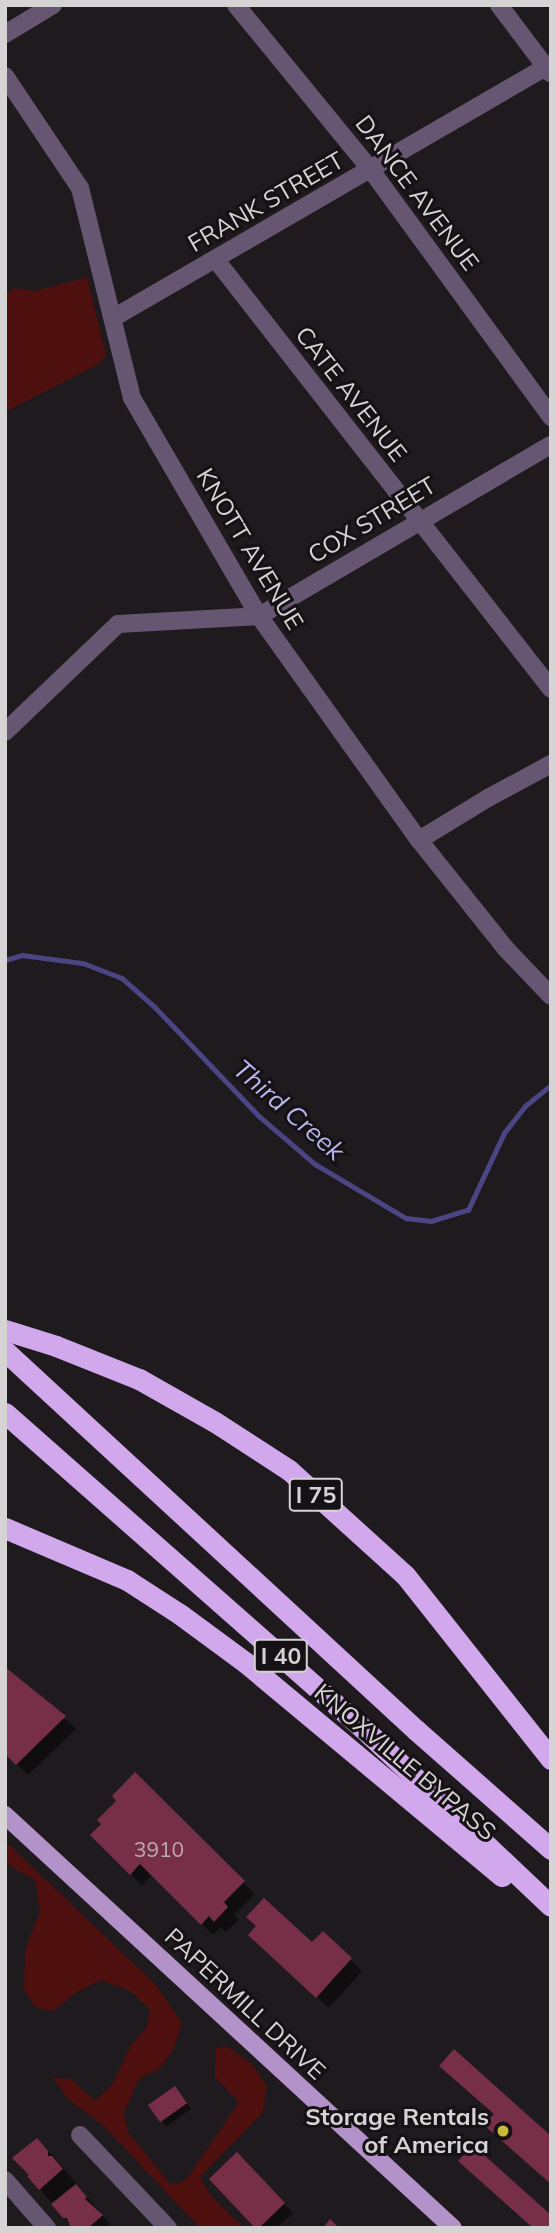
<!DOCTYPE html>
<html>
<head>
<meta charset="utf-8">
<style>
  body { margin:0 }
  #map { position:relative; width:556px; height:2233px; overflow:hidden; background:#1e1a1d; font-family:Mulish,sans-serif }
  div>[style] { position:absolute }
  [style*='--x'] { left:calc(var(--x)*1px); top:calc(var(--y)*1px); width:calc(var(--w)*1px); rotate:calc(var(--a)*1deg) }
  .green>* { inset:0; background:#4d100e }
  .shadow>* { inset:0; background:#0007 }
  .stream>* { height:4.5px; margin:-2.25px; padding:0 2.25px; transform-origin:2.25px; border-radius:2.25px; background:#4c4584 }
  .building>* { inset:0; background:#772f47; transform-origin:0 0 }
  .minor>* { height:18px; margin:-9px; padding:0 9px; transform-origin:9px; border-radius:9px; background:#665671 }
  .major>* { height:18px; margin:-9px; padding:0 9px; transform-origin:9px; border-radius:9px; background:#b391c9 }
  .highway>* { height:21px; margin:-10.5px; padding:0 10.5px; transform-origin:10.5px; border-radius:10.5px; background:#d1a8ec }
  .dots>* { width:19px; height:19px; translate:-50% -50%; box-sizing:border-box; border:4px solid #151114; border-radius:50% }
  span { translate:-50% -50%; white-space:nowrap; text-align:center; line-height:1.15; -webkit-text-stroke:6px #151114; paint-order:stroke }
  .number-label { font-size:21px; color:#beaab2 }
  .number-label span { -webkit-text-stroke-width:0 }
  .shield-label span { padding:2px 5px; background:#151114; border:2px solid; border-radius:5px; -webkit-text-stroke-width:0 }
  .shield-label { font-size:23px; color:#d6d3d5; font-weight:700 }
  .street-label { font-size:24px; color:#d6d3d5 }
  .poi-label { font-size:24px; color:#d6d3d5; font-weight:700 }
  .right { translate:-100% -50%; text-align:right }
  .water-label { font-size:26px; color:#b9b7ef; font-style:italic }
  .frame { position:absolute; inset:0; border:7px solid #d6d3d5; pointer-events:none }
</style>
</head>
<body>
<div id="map">
  <div class="green">
    <div style="clip-path:polygon(87px 277px,106px 355px,100px 363px,5px 412px,5px 295px,14px 288px,35px 291px)"></div>
    <div style="clip-path:polygon(5px 1841px,156px 1985px,182px 2023px,173px 2050px,160px 2068px,139px 2079px,124px 2112px,128px 2132px,171px 2185px,186px 2180px,239px 2102px,215px 2077px,216px 2048px,227px 2046px,253px 2065px,267px 2086px,263px 2112px,200px 2177px,211px 2196px,244px 2228px,200px 2228px,103px 2125px,68px 2099px,53px 2078px,72px 2079px,95px 2101px,112px 2085px,131px 2045px,147px 2027px,150px 2010px,132px 1992px,101px 1980px,77px 1992px,53px 2011px,36px 2008px,24px 1990px,25px 1950px,40px 1911px,35px 1880px,5px 1863px)"></div>
  </div>
  <div class="shadow">
    <div style="clip-path:polygon(5px 1669px,42px 1697px,76px 1729px,28px 1775px,5px 1752px)"></div>
    <div style="clip-path:polygon(135px 1775px,255px 1894px,234px 1915px,239px 1919px,226px 1932px,221px 1927px,213px 1935px,153px 1874px,142px 1885px,92px 1835px)"></div>
    <div style="clip-path:polygon(323px 1934px,362px 1971px,329px 2008px,262px 1947px,313px 1945px)"></div>
    <div style="clip-path:polygon(180px 2094px,191px 2109px,167px 2126px,161px 2121px)"></div>
    <div style="clip-path:polygon(37px 2140px,53px 2156px,113px 2228px,75px 2228px,64px 2217px,40px 2189px)"></div>
    <div style="clip-path:polygon(237px 2154px,293px 2213px,277px 2228px,257px 2228px)"></div>
  </div>
  <div class="stream">
    <div style="--x:5;--y:960;--w:18;--a:-16"></div>
    <div style="--x:22;--y:955;--w:62;--a:7.5"></div>
    <div style="--x:83;--y:963;--w:42;--a:21"></div>
    <div style="--x:122;--y:978;--w:44;--a:41.3"></div>
    <div style="--x:155;--y:1007;--w:151;--a:46.3"></div>
    <div style="--x:259;--y:1116;--w:74;--a:40.6"></div>
    <div style="--x:315;--y:1164;--w:106;--a:30.7"></div>
    <div style="--x:406;--y:1218;--w:25;--a:7"></div>
    <div style="--x:431;--y:1221;--w:39;--a:-17"></div>
    <div style="--x:468;--y:1210;--w:85;--a:-64.9"></div>
    <div style="--x:504;--y:1133;--w:34;--a:-52"></div>
    <div style="--x:525;--y:1106;--w:33;--a:-39"></div>
  </div>
  <div class="building">
    <div style="clip-path:polygon(5px 1667px,66px 1716px,16px 1765px,5px 1754px)"></div>
    <div style="clip-path:polygon(135px 1772px,245px 1881px,224px 1902px,228px 1907px,214px 1922px,209px 1916px,201px 1925px,140px 1864px,130px 1875px,90px 1835px,101px 1824px,97px 1820px,116px 1801px,112px 1796px)"></div>
    <div style="clip-path:polygon(264px 1898px,312px 1942px,323px 1931px,352px 1958px,316px 1998px,248px 1935px,256px 1926px,246px 1917px)"></div>
    <div style="clip-path:polygon(454px 2049px,551px 2136px,551px 2184px,484px 2125px,494px 2114px,439px 2066px)"></div>
    <div style="left:175px;top:2086px;width:21px;height:33px;rotate:55deg"></div>
    <div style="clip-path:polygon(37px 2138px,48px 2151px,48px 2156px,52px 2156px,63px 2169px,39px 2190px,27px 2176px,29px 2175px,12px 2158px)"></div>
    <div style="clip-path:polygon(473px 2145px,551px 2215px,551px 2228px,533px 2228px,458px 2161px)"></div>
    <div style="clip-path:polygon(237px 2152px,285px 2203px,259px 2228px,255px 2228px,209px 2179px)"></div>
    <div style="clip-path:polygon(76px 2184px,87px 2197px,85px 2199px,103px 2215px,88px 2228px,71px 2228px,67px 2218px,63px 2218px,51px 2204px)"></div>
    <div style="clip-path:polygon(330px 2219px,339px 2228px,323px 2228px)"></div>
  </div>
  <div class="minor">
    <div style="--x:236;--y:5;--w:213;--a:50.7"></div>
    <div style="--x:371;--y:170;--w:306;--a:53.9"></div>
    <div style="--x:499;--y:5;--w:86;--a:53"></div>
    <div style="--x:5;--y:34;--w:56;--a:-31.1"></div>
    <div style="--x:5;--y:76;--w:135;--a:56.2"></div>
    <div style="--x:80;--y:188;--w:216;--a:76.1"></div>
    <div style="--x:132;--y:398;--w:252;--a:59.8"></div>
    <div style="--x:259;--y:616;--w:275;--a:54.5"></div>
    <div style="--x:419;--y:840;--w:139;--a:51.4"></div>
    <div style="--x:506;--y:949;--w:65;--a:46.2"></div>
    <div style="--x:216;--y:260;--w:544;--a:52.01"></div>
    <div style="--x:113;--y:318;--w:506;--a:-30.11"></div>
    <div style="--x:5;--y:732;--w:156;--a:-43.7"></div>
    <div style="--x:118;--y:624;--w:141;--a:-3.2"></div>
    <div style="--x:259;--y:616;--w:338;--a:-30.4"></div>
    <div style="--x:419;--y:840;--w:81;--a:-31.3"></div>
    <div style="--x:488;--y:798;--w:72;--a:-28.4"></div>
    <div style="--x:80;--y:2135;--w:128;--a:46.6"></div>
    <div style="--x:5;--y:2180;--w:64;--a:48.8"></div>
  </div>
  <div class="major">
    <div style="--x:5;--y:1815;--w:609;--a:42.67"></div>
  </div>
  <div class="highway">
    <div style="--x:5;--y:1330;--w:53;--a:17.4"></div>
    <div style="--x:56;--y:1346;--w:89;--a:21.7"></div>
    <div style="--x:139;--y:1379;--w:87;--a:29.5"></div>
    <div style="--x:215;--y:1422;--w:88;--a:33"></div>
    <div style="--x:289;--y:1470;--w:156;--a:42.2"></div>
    <div style="--x:405;--y:1575;--w:235;--a:51.6"></div>
    <div style="--x:5;--y:1351;--w:559;--a:42.68"></div>
    <div style="--x:416;--y:1730;--w:180;--a:41.4"></div>
    <div style="--x:5;--y:1413;--w:485;--a:41.4"></div>
    <div style="--x:369;--y:1734;--w:250;--a:43.4"></div>
    <div style="--x:5;--y:1528;--w:133;--a:23.1"></div>
    <div style="--x:127;--y:1580;--w:64;--a:32.9"></div>
    <div style="--x:181;--y:1615;--w:81;--a:36.4"></div>
    <div style="--x:246;--y:1663;--w:333;--a:39.8"></div>
  </div>
  <div class="dots">
    <div style="left:503px;top:2131px;background:#cbba39"></div>
  </div>
  <div class="number-label">
    <span style="left:159px;top:1849px">3910</span>
  </div>
  <div class="shield-label">
    <span style="left:316px;top:1495px">I 75</span>
    <span style="left:281px;top:1656px">I 40</span>
  </div>
  <div class="street-label">
    <span style="left:417px;top:193px;rotate:53deg">DANCE AVENUE</span>
    <span style="left:266px;top:202px;rotate:-30deg">FRANK STREET</span>
    <span style="left:351px;top:394px;rotate:52deg">CATE AVENUE</span>
    <span style="left:372px;top:520px;rotate:-31deg">COX STREET</span>
    <span style="left:250px;top:549px;rotate:59deg">KNOTT AVENUE</span>
    <span style="left:405px;top:1762px;rotate:40deg">KNOXVILLE BYPASS</span>
    <span style="left:245px;top:2004px;rotate:43deg">PAPERMILL DRIVE</span>
  </div>
  <div class="poi-label">
    <span class="right" style="left:489px;top:2131px">Storage Rentals<br>of America</span>
  </div>
  <div class="water-label">
    <span style="left:289px;top:1110px;rotate:41deg">Third Creek</span>
  </div>
  <div class="frame"></div>
</div>
</body>
</html>
